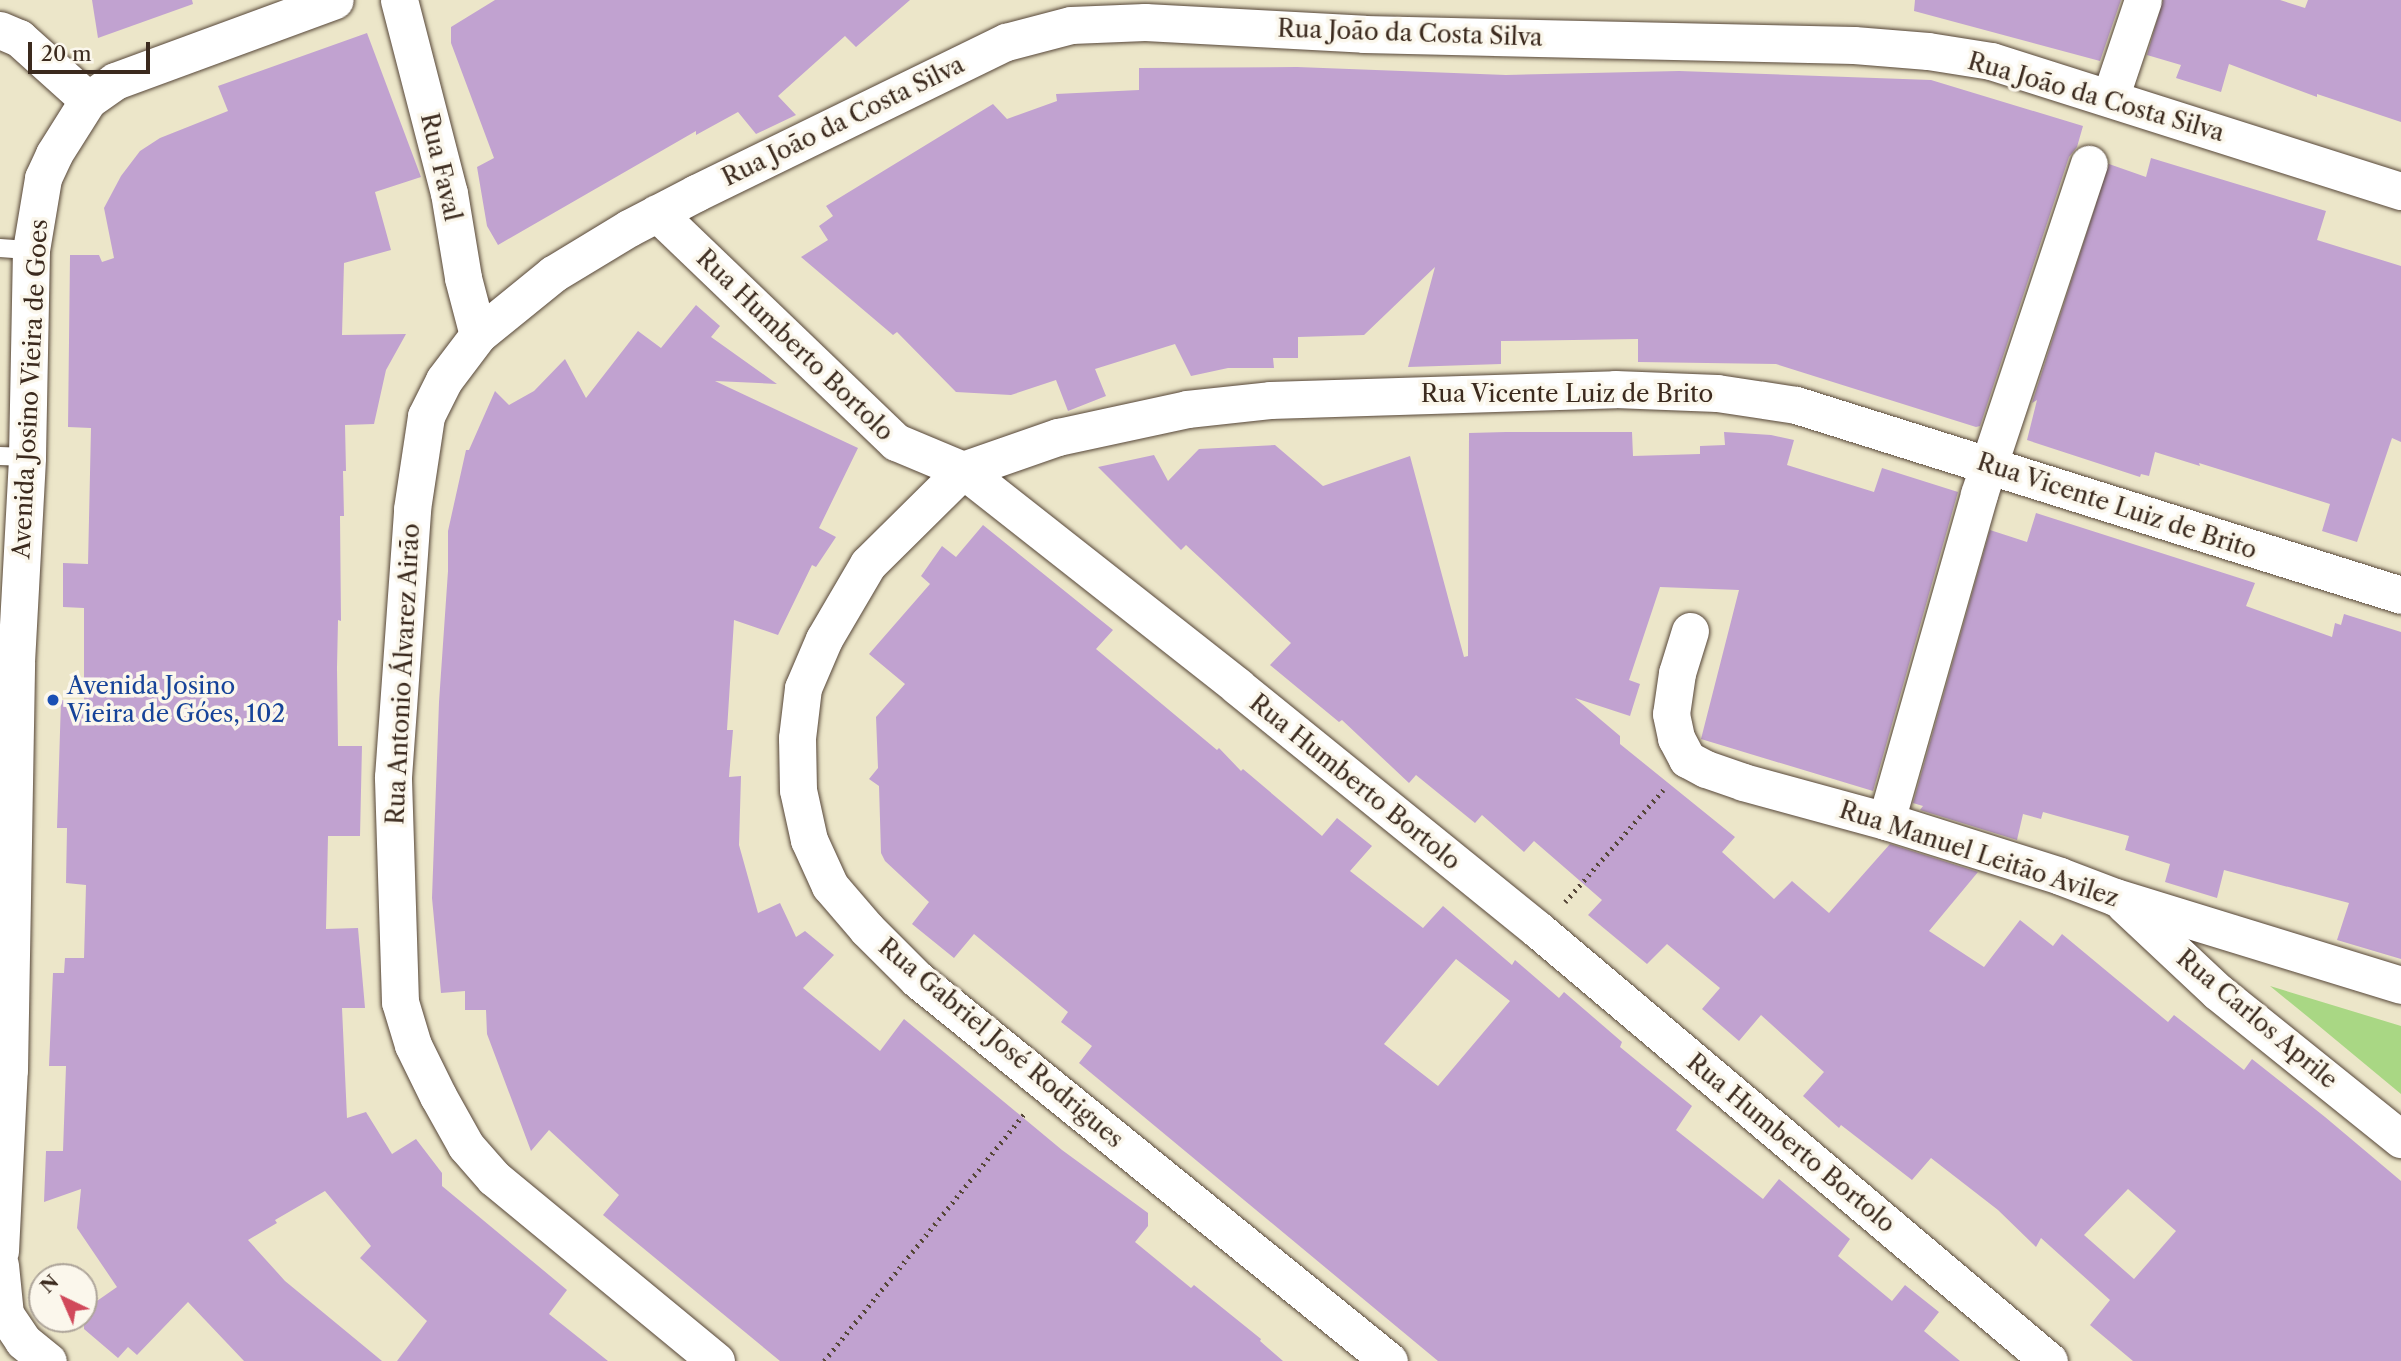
<!DOCTYPE html>
<html>
<head>
<meta charset="utf-8">
<style>
  body { margin:0 }
  #map { position:relative; width:2401px; height:1361px; overflow:hidden; background:#ece6c9; font-family:"Libre Caslon Text",serif }
  div>[style] { position:absolute }
  [style*='--x'] { left:calc(var(--x)*1px); top:calc(var(--y)*1px); width:calc(var(--w)*1px); rotate:calc(var(--a)*1deg) }
  .green>* { inset:0; background:#a9d784 }
  .building>* { inset:0; background:#c1a2d0 }
  .path>* { height:4.5px; margin-top:-2.25px; transform-origin:0; background:repeating-linear-gradient(90deg,#564638 0 2px,transparent 0 7px) }
  .roads { filter:drop-shadow(0 0 2px #564638) drop-shadow(0 0 2px #564638) }
  .lane>* { height:18px; margin:-9px; padding:0 9px; transform-origin:9px; border-radius:9px; background:#fff }
  .street>* { height:37px; margin:-18.5px; padding:0 18.5px; transform-origin:18.5px; border-radius:18.5px; background:#fff }
  .dots>* { width:19px; height:19px; translate:-50% -50%; box-sizing:border-box; border:4px solid #fbf7ec; border-radius:50% }
  span { translate:-50% -50%; white-space:nowrap; text-align:center; line-height:1.15; -webkit-text-stroke:7px #fbf7ec; paint-order:stroke }
  .street-label { font-size:24px; color:#3b2a1e }
  .transit-label { font-size:24px; color:#164399 }
  .left { translate:0 -50%; text-align:left }
  .north { position:absolute; left:28px; top:1263px; width:70px; height:70px; box-sizing:border-box; background:#fbf7ec; border:2px solid #aea59a; border-radius:50%; rotate:316deg; font-size:19px; font-weight:700; line-height:28px; text-align:center; color:#3b2a1e }
  .north::after { content:''; display:block; margin:auto; width:24px; height:32px; background:#d1495b; clip-path:polygon(50% 0,100% 100%,50% 72%,0 100%) }
  .scale { position:absolute; left:28px; top:42px; width:122px; height:32px; box-sizing:border-box; border:4px solid #3b2a1e; border-top:0; padding-left:9px; font-size:21px; line-height:24px; white-space:nowrap; color:#3b2a1e; -webkit-text-stroke:5px #fbf7ec; paint-order:stroke }
</style>
</head>
<body>
<div id="map">
  <div class="green">
    <div style="clip-path:polygon(2270px 986px,2401px 1026px,2401px 1094px,2313px 1021px)"></div>
  </div>
  <div class="building">
    <div style="clip-path:polygon(92px 0,192px 0,193px 4px,98px 38px)"></div>
    <div style="clip-path:polygon(495px 0,910px 0,856px 47px,845px 36px,778px 96px,796px 115px,756px 134px,738px 112px,696px 135px,696px 131px,498px 245px,487px 226px,477px 167px,494px 158px,451px 43px,451px 27px)"></div>
    <div style="clip-path:polygon(1915px 0,2121px 0,2100px 61px,1914px 11px)"></div>
    <div style="clip-path:polygon(2163px 0,2280px 0,2305px 8px,2308px 0,2401px 0,2401px 122px,2317px 94px,2317px 97px,2229px 64px,2221px 92px,2176px 78px,2181px 65px,2147px 55px)"></div>
    <div style="clip-path:polygon(367px 33px,421px 177px,375px 192px,391px 250px,344px 263px,342px 335px,406px 334px,386px 370px,374px 424px,345px 425px,346px 471px,343px 471px,344px 516px,340px 516px,341px 621px,338px 620px,337px 668px,338px 746px,362px 746px,360px 836px,328px 836px,326px 929px,358px 928px,365px 1008px,342px 1008px,347px 1118px,366px 1112px,392px 1154px,416px 1139px,442px 1173px,442px 1186px,567px 1290px,549px 1314px,608px 1361px,397px 1361px,427px 1321px,360px 1258px,371px 1246px,325px 1191px,275px 1220px,277px 1223px,248px 1240px,285px 1281px,382px 1361px,244px 1361px,188px 1302px,137px 1355px,128px 1347px,118px 1358px,84px 1329px,84px 1310px,117px 1287px,77px 1228px,81px 1189px,44px 1202px,46px 1151px,63px 1151px,66px 1066px,49px 1066px,53px 973px,64px 973px,65px 958px,84px 958px,86px 885px,66px 883px,67px 828px,57px 828px,61px 700px,84px 700px,84px 608px,63px 607px,63px 563px,88px 564px,91px 428px,68px 427px,70px 255px,99px 255px,102px 262px,114px 258px,104px 208px,121px 176px,140px 151px,160px 138px,228px 111px,218px 86px)"></div>
    <div style="clip-path:polygon(1297px 67px,1506px 75px,1679px 71px,1931px 80px,2083px 126px,2077px 147px,2069px 157px,1980px 426px,1976px 427px,1776px 364px,1638px 362px,1638px 339px,1501px 341px,1501px 364px,1408px 367px,1435px 267px,1364px 335px,1298px 337px,1298px 358px,1273px 358px,1274px 368px,1228px 368px,1191px 376px,1175px 344px,1095px 369px,1106px 396px,1068px 411px,1056px 380px,1011px 395px,956px 392px,897px 332px,893px 335px,801px 257px,828px 240px,819px 226px,833px 216px,826px 206px,993px 104px,1007px 119px,1057px 101px,1056px 94px,1139px 90px,1139px 68px)"></div>
    <div style="clip-path:polygon(2151px 158px,2326px 211px,2317px 240px,2401px 266px,2401px 442px,2392px 438px,2357px 542px,2322px 531px,2330px 504px,2199px 463px,2200px 466px,2155px 452px,2149px 476px,2141px 474px,2140px 477px,2027px 440px,2037px 400px,2032px 403px,2109px 164px,2146px 177px)"></div>
    <div style="clip-path:polygon(696px 305px,720px 326px,711px 337px,777px 384px,715px 381px,858px 448px,819px 528px,836px 537px,816px 567px,812px 565px,778px 635px,734px 620px,727px 730px,733px 730px,729px 777px,741px 776px,739px 845px,758px 913px,780px 903px,796px 937px,805px 931px,834px 955px,803px 988px,880px 1051px,904px 1019px,1062px 1150px,1148px 1213px,1148px 1226px,1135px 1242px,1191px 1288px,1194px 1285px,1261px 1339px,1260px 1341px,1283px 1361px,780px 1361px,603px 1215px,619px 1195px,549px 1130px,531px 1151px,487px 1034px,486px 1010px,465px 1010px,465px 991px,441px 993px,432px 898px,439px 702px,448px 571px,448px 531px,466px 450px,469px 450px,495px 391px,509px 405px,534px 391px,565px 359px,586px 398px,638px 331px,661px 348px)"></div>
    <div style="clip-path:polygon(evenodd,1506px 432px,1632px 432px,1633px 456px,1700px 454px,1700px 446px,1725px 445px,1724px 432px,1771px 435px,1794px 440px,1787px 465px,1874px 492px,1882px 468px,1958px 492px,1873px 791px,1701px 739px,1739px 590px,1660px 587px,1629px 680px,1640px 684px,1630px 716px,1575px 698px,1620px 736px,1620px 744px,1735px 837px,1722px 852px,1774px 899px,1792px 881px,1829px 913px,1890px 844px,1978px 872px,1929px 931px,1984px 967px,2020px 920px,2053px 946px,2062px 934px,2168px 1022px,2174px 1015px,2244px 1070px,2252px 1059px,2325px 1117px,2401px 1181px,2401px 1361px,2133px 1361px,2090px 1325px,2110px 1300px,2041px 1238px,2036px 1247px,1998px 1210px,1931px 1158px,1912px 1180px,1841px 1125px,1839px 1128px,1803px 1096px,1824px 1072px,1761px 1015px,1739px 1041px,1702px 1009px,1720px 988px,1667px 944px,1647px 964px,1588px 915px,1602px 900px,1534px 841px,1524px 852px,1482px 815px,1475px 823px,1416px 775px,1409px 783px,1342px 720px,1339px 722px,1270px 665px,1291px 643px,1186px 545px,1181px 550px,1098px 467px,1154px 455px,1168px 481px,1199px 449px,1275px 445px,1323px 486px,1410px 456px,1464px 657px,1468px 656px,1469px 433px,1506px 432px,2128px 1189px,2176px 1231px,2134px 1279px,2084px 1235px,2128px 1189px)"></div>
    <div style="clip-path:polygon(2036px 513px,2255px 583px,2246px 606px,2332px 637px,2335px 623px,2341px 625px,2344px 614px,2401px 632px,2401px 959px,2337px 940px,2349px 903px,2224px 870px,2217px 898px,2165px 882px,2170px 864px,2125px 850px,2129px 836px,2043px 812px,2041px 819px,2023px 814px,2017px 840px,1920px 810px,1923px 806px,1913px 803px,1990px 530px,2027px 542px)"></div>
    <div style="clip-path:polygon(evenodd,983px 525px,1113px 630px,1096px 649px,1217px 750px,1219px 748px,1241px 771px,1243px 769px,1322px 836px,1337px 818px,1372px 846px,1350px 871px,1423px 928px,1443px 906px,1512px 965px,1515px 960px,1559px 998px,1564px 992px,1622px 1042px,1620px 1047px,1692px 1106px,1676px 1130px,1763px 1199px,1779px 1179px,1850px 1239px,1838px 1256px,1892px 1301px,1905px 1285px,1939px 1312px,1924px 1331px,1960px 1361px,1438px 1361px,1079px 1063px,1092px 1046px,1061px 1022px,1068px 1012px,974px 934px,954px 958px,912px 924px,929px 902px,885px 861px,881px 853px,879px 786px,869px 779px,878px 768px,876px 717px,905px 684px,869px 654px,930px 584px,921px 576px,942px 546px,956px 557px,983px 525px,1456px 959px,1510px 1001px,1438px 1086px,1384px 1044px,1456px 959px)"></div>
  </div>
  <div class="path">
    <div style="--x:1565;--y:902;--w:149;--a:-48.8"></div>
    <div style="--x:824;--y:1361;--w:319;--a:-51"></div>
  </div>
  <div class="roads">
    <div class="lane">
      <div style="--x:0;--y:248;--w:31;--a:4"></div>
      <div style="--x:0;--y:456;--w:27;--a:2"></div>
    </div>
    <div class="street">
      <div style="--x:399;--y:0;--w:199;--a:75.5"></div>
      <div style="--x:449;--y:193;--w:86;--a:80.6"></div>
      <div style="--x:463;--y:278;--w:59;--a:75.3"></div>
      <div style="--x:0;--y:30;--w:21;--a:23"></div>
      <div style="--x:19;--y:38;--w:93;--a:41.9"></div>
      <div style="--x:2110;--y:98;--w:103;--a:-71.4"></div>
      <div style="--x:657;--y:213;--w:331;--a:43.8"></div>
      <div style="--x:896;--y:442;--w:73;--a:22.7"></div>
      <div style="--x:963;--y:470;--w:349;--a:38.2"></div>
      <div style="--x:1237;--y:686;--w:386;--a:39"></div>
      <div style="--x:1537;--y:929;--w:670;--a:40.16"></div>
      <div style="--x:1690;--y:631;--w:44;--a:107.2"></div>
      <div style="--x:1677;--y:673;--w:41;--a:98.3"></div>
      <div style="--x:1671;--y:714;--w:25;--a:78"></div>
      <div style="--x:1676;--y:738;--w:24;--a:62"></div>
      <div style="--x:1687;--y:759;--w:21;--a:28"></div>
      <div style="--x:1706;--y:769;--w:39;--a:19"></div>
      <div style="--x:1743;--y:782;--w:148;--a:15.3"></div>
      <div style="--x:1886;--y:821;--w:182;--a:17.5"></div>
      <div style="--x:2060;--y:876;--w:59;--a:20.9"></div>
      <div style="--x:2115;--y:897;--w:299;--a:17.1"></div>
      <div style="--x:1886;--y:821;--w:340;--a:-74.1"></div>
      <div style="--x:1979;--y:494;--w:348;--a:-71.6"></div>
      <div style="--x:2124;--y:904;--w:129;--a:43.1"></div>
      <div style="--x:2218;--y:992;--w:235;--a:38.8"></div>
      <div style="--x:0;--y:1251;--w:181;--a:-87.2"></div>
      <div style="--x:9;--y:1070;--w:408;--a:-89"></div>
      <div style="--x:16;--y:662;--w:205;--a:-86.9"></div>
      <div style="--x:27;--y:457;--w:207;--a:-88.9"></div>
      <div style="--x:31;--y:250;--w:73;--a:-80.5"></div>
      <div style="--x:43;--y:178;--w:26;--a:-65"></div>
      <div style="--x:54;--y:154;--w:64;--a:-57.8"></div>
      <div style="--x:88;--y:100;--w:33;--a:-35"></div>
      <div style="--x:115;--y:81;--w:234;--a:-20.2"></div>
      <div style="--x:0;--y:1265;--w:49;--a:84.2"></div>
      <div style="--x:5;--y:1314;--w:32;--a:56"></div>
      <div style="--x:23;--y:1341;--w:32;--a:39"></div>
      <div style="--x:716;--y:1361;--w:288;--a:-140.5"></div>
      <div style="--x:494;--y:1178;--w:43;--a:-131.2"></div>
      <div style="--x:466;--y:1146;--w:57;--a:-119.2"></div>
      <div style="--x:438;--y:1096;--w:57;--a:-116.1"></div>
      <div style="--x:413;--y:1045;--w:45;--a:-106.8"></div>
      <div style="--x:400;--y:1002;--w:225;--a:-91.8"></div>
      <div style="--x:393;--y:777;--w:269;--a:-85.9"></div>
      <div style="--x:412;--y:509;--w:94;--a:-81.4"></div>
      <div style="--x:426;--y:416;--w:40;--a:-63.4"></div>
      <div style="--x:444;--y:380;--w:56;--a:-52.9"></div>
      <div style="--x:478;--y:335;--w:97;--a:-39.1"></div>
      <div style="--x:553;--y:274;--w:89;--a:-31.2"></div>
      <div style="--x:629;--y:228;--w:76;--a:-27.6"></div>
      <div style="--x:696;--y:193;--w:345;--a:-26"></div>
      <div style="--x:1006;--y:42;--w:67;--a:-14.7"></div>
      <div style="--x:1071;--y:25;--w:74;--a:-2.3"></div>
      <div style="--x:1145;--y:22;--w:219;--a:3.1"></div>
      <div style="--x:1364;--y:34;--w:490;--a:1.3"></div>
      <div style="--x:1854;--y:45;--w:74;--a:4.6"></div>
      <div style="--x:1928;--y:51;--w:64;--a:9"></div>
      <div style="--x:1991;--y:61;--w:430;--a:17.6"></div>
      <div style="--x:1389;--y:1361;--w:607;--a:-141.02"></div>
      <div style="--x:917;--y:979;--w:71;--a:-135"></div>
      <div style="--x:867;--y:929;--w:57;--a:-130.7"></div>
      <div style="--x:830;--y:886;--w:51;--a:-114.5"></div>
      <div style="--x:809;--y:840;--w:51;--a:-102.4"></div>
      <div style="--x:798;--y:790;--w:52;--a:-91.1"></div>
      <div style="--x:797;--y:738;--w:50;--a:-83.2"></div>
      <div style="--x:803;--y:688;--w:53;--a:-66.8"></div>
      <div style="--x:824;--y:639;--w:87;--a:-59.6"></div>
      <div style="--x:868;--y:564;--w:134;--a:-44.7"></div>
      <div style="--x:963;--y:470;--w:101;--a:-19.2"></div>
      <div style="--x:1058;--y:437;--w:132;--a:-12.2"></div>
      <div style="--x:1187;--y:409;--w:83;--a:-6.2"></div>
      <div style="--x:1270;--y:400;--w:345;--a:-1.8"></div>
      <div style="--x:1615;--y:389;--w:102;--a:2.2"></div>
      <div style="--x:1717;--y:393;--w:80;--a:8.6"></div>
      <div style="--x:1796;--y:405;--w:634;--a:17.43"></div>
    </div>
  </div>
  <div class="dots">
    <div style="left:53px;top:700px;background:#1a4fb4"></div>
  </div>
  <div class="street-label">
    <span style="left:1410px;top:33px;rotate:2deg">Rua João da Costa Silva</span>
    <span style="left:2096px;top:97px;rotate:16deg">Rua João da Costa Silva</span>
    <span style="left:843px;top:121px;rotate:-26deg">Rua João da Costa Silva</span>
    <span style="left:441px;top:167px;rotate:77deg">Rua Faval</span>
    <span style="left:795px;top:345px;rotate:44deg">Rua Humberto Bortolo</span>
    <span style="left:30px;top:389px;rotate:-87deg">Avenida Josino Vieira de Goes</span>
    <span style="left:1567px;top:394px">Rua Vicente Luiz de Brito</span>
    <span style="left:2117px;top:506px;rotate:18deg">Rua Vicente Luiz de Brito</span>
    <span style="left:403px;top:674px;rotate:-87deg">Rua Antonio Álvarez Airão</span>
    <span style="left:1355px;top:782px;rotate:39deg">Rua Humberto Bortolo</span>
    <span style="left:1979px;top:854px;rotate:18deg">Rua Manuel Leitão Avilez</span>
    <span style="left:2257px;top:1019px;rotate:40deg">Rua Carlos Aprile</span>
    <span style="left:1001px;top:1043px;rotate:40deg">Rua Gabriel José Rodrigues</span>
    <span style="left:1791px;top:1143px;rotate:40deg">Rua Humberto Bortolo</span>
  </div>
  <div class="transit-label">
    <span class="left" style="left:67px;top:700px">Avenida Josino<br>Vieira de Góes, 102</span>
  </div>
  <div class="north">N</div>
  <div class="scale">20 m</div>
</div>
</body>
</html>
